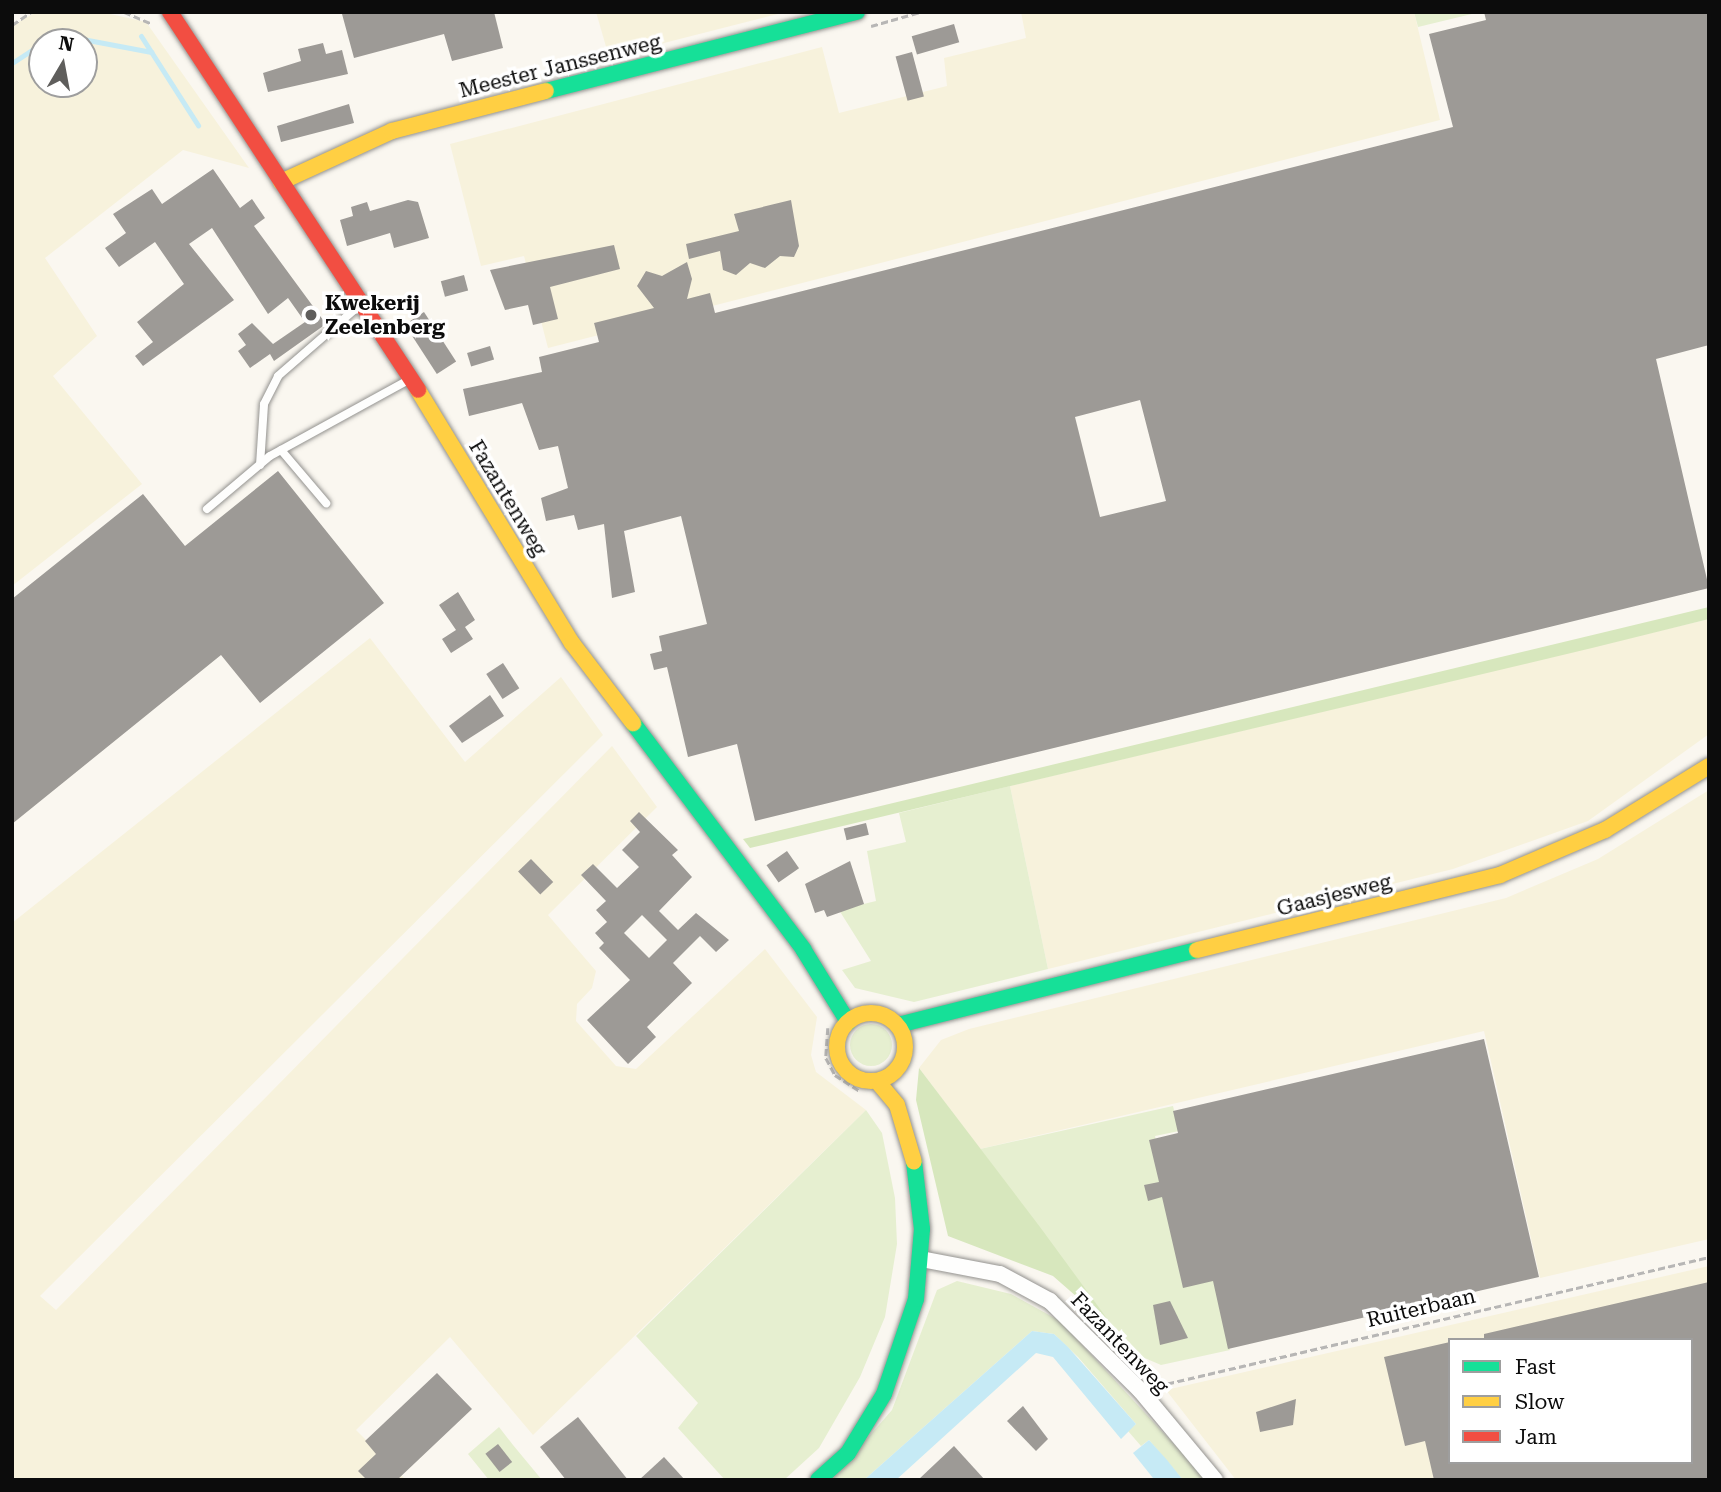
<!DOCTYPE html>
<html>
<head>
<meta charset="utf-8">
<style>
  body { margin:0 }
  #map { position:relative; width:1721px; height:1492px; overflow:hidden; background:#faf7f0; font-family:"Roboto Serif",serif }
  div>[style] { position:absolute }
  [style*='--x'] { left:calc(var(--x)*1px); top:calc(var(--y)*1px); width:calc(var(--w)*1px); rotate:calc(var(--a)*1deg) }
  .farmland>* { inset:0; background:#f7f2dc }
  .green>* { inset:0; background:#e6efd0 }
  .round { border-radius:50% }
  .forest>* { inset:0; background:#d7e7bd }
  .water>* { inset:0; background:#c6eaf5 }
  .stream>* { height:5px; margin:-2.5px; padding:0 2.5px; transform-origin:2.5px; border-radius:2.5px; background:#c6eaf5 }
  .building>* { inset:0; background:#9d9a96; transform-origin:0 0 }
  .path>* { height:2.5px; margin-top:-1.25px; transform-origin:0; background:repeating-linear-gradient(90deg,#b7b6b5 0 7px,transparent 0 10.5px) }
  .roads { filter:drop-shadow(0 0 2px #93928f) drop-shadow(0 0 2px #93928f) }
  .lane>* { height:8px; margin:-4px; padding:0 4px; transform-origin:4px; border-radius:4px; background:#fefefd }
  .street>* { height:16px; margin:-8px; padding:0 8px; transform-origin:8px; border-radius:8px; background:#fefefd }
  .fast>* { height:16px; margin:-8px; padding:0 8px; transform-origin:8px; border-radius:8px; background:#16e098 }
  .slow>* { height:16px; margin:-8px; padding:0 8px; transform-origin:8px; border-radius:8px; background:#ffcf43 }
  .slow>.ring { margin:-8px; padding:0; box-sizing:content-box; background:none; border:16px solid #ffcf43; border-radius:50% }
  .jam>* { height:16px; margin:-8px; padding:0 8px; transform-origin:8px; border-radius:8px; background:#f24e42 }
  .dots>* { width:19px; height:19px; translate:-50% -50%; box-sizing:border-box; border:4px solid #fff; border-radius:50% }
  span { translate:-50% -50%; white-space:nowrap; text-align:center; line-height:1.15; -webkit-text-stroke:7px #fff; paint-order:stroke }
  .street-label { font-size:21px; color:#0c0c0c }
  .poi-label { font-size:21px; color:#0c0c0c; font-weight:700 }
  .left { translate:0 -50%; text-align:left }
  .frame { position:absolute; inset:0; border:14px solid #0c0c0c; pointer-events:none }
  .legend { position:absolute; left:1448px; top:1338px; width:245px; height:126px; box-sizing:border-box; background:#fff; border:2px solid #9e9e9e; margin:0; padding:9px 12px; list-style:none; font-size:21px; color:#0c0c0c }
  .legend li { display:flex; align-items:center; gap:14px; height:35px }
  .legend b { width:35px; border:2px solid #9e9e9e }
  .north { position:absolute; left:28px; top:28px; width:70px; height:70px; box-sizing:border-box; background:#fff; border:2px solid #9e9e9e; border-radius:50%; rotate:10deg; font-size:19px; font-weight:700; line-height:28px; text-align:center; color:#0c0c0c }
  .north::after { content:''; display:block; margin:auto; width:24px; height:32px; background:#5f5e5c; clip-path:polygon(50% 0,100% 100%,50% 72%,0 100%) }
</style>
</head>
<body>
<div id="map">
  <div class="farmland">
    <div style="clip-path:polygon(evenodd,36px 12px,101px 12px,146px 22px,249px 168px,183px 150px,45px 258px,97px 336px,53px 376px,142px 484px,12px 586px,12px 26px,36px 12px,42px 42px,84px 42px,84px 84px,42px 84px,42px 42px)"></div>
    <div style="clip-path:polygon(596px 12px,786px 12px,609px 57px)"></div>
    <div style="clip-path:polygon(1021px 12px,1414px 12px,1440px 120px,548px 348px,524px 256px,481px 266px,450px 144px,822px 47px,839px 113px,947px 86px,944px 58px,1026px 38px)"></div>
    <div style="clip-path:polygon(1709px 619px,1709px 734px,1588px 821px,1453px 869px,1048px 969px,1010px 786px)"></div>
    <div style="clip-path:polygon(370px 638px,465px 762px,561px 677px,603px 735px,40px 1296px,56px 1310px,612px 746px,657px 807px,548px 915px,596px 971px,592px 988px,577px 1004px,576px 1021px,616px 1066px,636px 1069px,765px 949px,817px 1017px,811px 1055px,816px 1072px,866px 1110px,533px 1435px,450px 1337px,356px 1430px,406px 1480px,12px 1480px,12px 923px)"></div>
    <div style="clip-path:polygon(1709px 790px,1709px 1239px,1540px 1278px,1484px 1031px,980px 1149px,919px 1068px,941px 1040px,969px 1029px,1506px 898px,1598px 859px)"></div>
    <div style="clip-path:polygon(evenodd,1709px 1266px,1709px 1480px,1236px 1480px,1166px 1390px,1709px 1266px,1450px 1340px,1691px 1340px,1691px 1462px,1450px 1462px,1450px 1340px)"></div>
  </div>
  <div class="green">
    <div style="clip-path:polygon(1414px 12px,1480px 12px,1418px 27px)"></div>
    <div style="clip-path:polygon(1010px 786px,1048px 969px,914px 1002px,855px 988px,842px 970px,871px 961px,839px 910px,876px 901px,867px 851px,906px 842px,899px 813px)"></div>
    <div class="round" style="left:850px;top:1024px;width:42px;height:42px"></div>
    <div style="clip-path:polygon(1173px 1106px,1179px 1131px,1155px 1136px,1187px 1285px,1214px 1280px,1230px 1350px,1161px 1365px,1140px 1356px,1117px 1332px,980px 1149px)"></div>
    <div style="clip-path:polygon(866px 1110px,882px 1133px,895px 1198px,897px 1244px,885px 1317px,860px 1377px,819px 1448px,784px 1480px,725px 1480px,678px 1428px,698px 1403px,636px 1336px)"></div>
    <div style="clip-path:polygon(957px 1281px,1011px 1294px,1060px 1321px,1207px 1480px,1183px 1480px,1149px 1440px,1141px 1446px,1128px 1431px,1136px 1424px,1078px 1357px,1054px 1334px,1032px 1331px,864px 1480px,831px 1480px,892px 1410px,937px 1290px)"></div>
    <div style="clip-path:polygon(499px 1427px,513px 1445px,542px 1480px,489px 1480px,468px 1454px)"></div>
  </div>
  <div class="forest">
    <div style="clip-path:polygon(1709px 607px,1709px 619px,1592px 648px,750px 848px,743px 839px)"></div>
    <div style="clip-path:polygon(919px 1068px,1040px 1227px,1117px 1332px,1053px 1276px,948px 1236px,916px 1100px)"></div>
  </div>
  <div class="water">
    <div style="clip-path:polygon(1032px 1331px,1054px 1334px,1068px 1347px,1136px 1424px,1121px 1439px,1053px 1357px,1036px 1353px,896px 1480px,864px 1480px)"></div>
    <div style="clip-path:polygon(1149px 1440px,1167px 1460px,1183px 1480px,1153px 1478px,1133px 1453px)"></div>
  </div>
  <div class="stream">
    <div style="--x:141;--y:36;--w:106;--a:57.4"></div>
    <div style="--x:12;--y:63;--w:53;--a:-33.4"></div>
    <div style="--x:56;--y:34;--w:97;--a:10.7"></div>
  </div>
  <div class="building">
    <div style="clip-path:polygon(494px 12px,503px 48px,452px 61px,444px 34px,354px 58px,342px 14px)"></div>
    <div style="clip-path:polygon(evenodd,1484px 12px,1709px 12px,1709px 345px,1656px 359px,1709px 588px,755px 821px,737px 744px,688px 757px,667px 667px,654px 670px,650px 654px,662px 651px,659px 636px,707px 624px,681px 516px,624px 531px,635px 592px,612px 598px,604px 524px,578px 530px,574px 515px,546px 521px,541px 498px,568px 488px,558px 446px,539px 450px,522px 403px,469px 416px,463px 389px,542px 372px,539px 357px,599px 342px,594px 323px,654px 308px,637px 286px,646px 271px,662px 276px,687px 262px,692px 279px,687px 299px,710px 293px,715px 313px,1453px 127px,1429px 34px,1486px 20px,1484px 12px,1140px 400px,1166px 501px,1100px 517px,1075px 417px,1140px 400px)"></div>
    <div style="left:954px;top:24px;width:19px;height:44px;rotate:74deg"></div>
    <div style="clip-path:polygon(323px 43px,326px 54px,342px 50px,348px 74px,268px 92px,263px 73px,301px 61px,298px 49px)"></div>
    <div style="left:912px;top:52px;width:46px;height:17px;rotate:75deg"></div>
    <div style="clip-path:polygon(349px 104px,354px 123px,281px 142px,277px 126px)"></div>
    <div style="clip-path:polygon(213px 169px,240px 208px,252px 199px,265px 218px,254px 226px,326px 324px,274px 361px,270px 354px,250px 368px,238px 351px,246px 345px,238px 334px,252px 323px,273px 344px,305px 322px,288px 298px,268px 314px,212px 228px,189px 244px,234px 300px,143px 366px,135px 356px,153px 342px,137px 322px,184px 284px,155px 242px,119px 267px,105px 248px,126px 233px,113px 214px,152px 189px,162px 204px)"></div>
    <div style="clip-path:polygon(408px 200px,418px 202px,429px 238px,394px 248px,390px 233px,347px 246px,340px 220px,353px 216px,351px 207px,367px 202px,370px 211px)"></div>
    <div style="clip-path:polygon(791px 200px,799px 246px,794px 257px,780px 256px,765px 268px,750px 263px,736px 275px,723px 270px,720px 251px,689px 259px,686px 244px,739px 231px,734px 214px)"></div>
    <div style="clip-path:polygon(614px 245px,620px 269px,550px 287px,558px 319px,533px 325px,528px 305px,505px 310px,490px 270px)"></div>
    <div style="left:464px;top:275px;width:16px;height:24px;rotate:75deg"></div>
    <div style="left:424px;top:312px;width:59px;height:23px;rotate:57deg"></div>
    <div style="left:490px;top:346px;width:14px;height:24px;rotate:73deg"></div>
    <div style="clip-path:polygon(278px 471px,384px 603px,260px 703px,221px 655px,12px 824px,12px 599px,143px 494px,185px 546px)"></div>
    <div style="clip-path:polygon(458px 592px,475px 620px,465px 627px,473px 639px,451px 653px,442px 639px,456px 630px,439px 605px)"></div>
    <div style="left:503px;top:663px;width:30px;height:20px;rotate:57deg"></div>
    <div style="clip-path:polygon(490px 695px,504px 716px,462px 743px,449px 726px)"></div>
    <div style="clip-path:polygon(evenodd,639px 812px,678px 850px,672px 855px,692px 877px,659px 911px,678px 930px,696px 913px,729px 940px,716px 952px,700px 936px,673px 963px,692px 983px,647px 1027px,656px 1037px,628px 1064px,587px 1020px,630px 980px,599px 948px,604px 943px,595px 933px,607px 922px,596px 910px,606px 901px,581px 875px,593px 864px,617px 888px,639px 867px,622px 850px,640px 832px,630px 821px,639px 812px,642px 915px,667px 940px,649px 958px,624px 933px,642px 915px)"></div>
    <div style="left:866px;top:823px;width:12px;height:23px;rotate:76deg"></div>
    <div style="left:787px;top:851px;width:21px;height:25px;rotate:55deg"></div>
    <div style="left:531px;top:859px;width:32px;height:18px;rotate:46deg"></div>
    <div style="clip-path:polygon(850px 861px,864px 904px,827px 917px,824px 910px,815px 913px,805px 884px)"></div>
    <div style="clip-path:polygon(1484px 1039px,1539px 1277px,1228px 1349px,1213px 1281px,1183px 1288px,1162px 1197px,1148px 1201px,1144px 1185px,1159px 1182px,1149px 1140px,1178px 1133px,1173px 1111px)"></div>
    <div style="clip-path:polygon(1709px 1282px,1709px 1480px,1434px 1480px,1425px 1441px,1405px 1446px,1384px 1357px,1450px 1342px,1450px 1462px,1691px 1462px,1691px 1340px,1484px 1340px,1484px 1334px)"></div>
    <div style="clip-path:polygon(1170px 1301px,1188px 1338px,1160px 1345px,1153px 1305px)"></div>
    <div style="clip-path:polygon(437px 1373px,472px 1409px,397px 1480px,367px 1480px,358px 1471px,376px 1454px,365px 1441px)"></div>
    <div style="clip-path:polygon(1296px 1399px,1293px 1425px,1260px 1432px,1256px 1412px)"></div>
    <div style="clip-path:polygon(1023px 1406px,1048px 1439px,1036px 1451px,1007px 1421px)"></div>
    <div style="clip-path:polygon(578px 1417px,628px 1480px,566px 1480px,540px 1447px)"></div>
    <div style="left:498px;top:1444px;width:23px;height:16px;rotate:52deg"></div>
    <div style="clip-path:polygon(954px 1446px,985px 1480px,918px 1480px)"></div>
    <div style="clip-path:polygon(664px 1457px,685px 1480px,639px 1480px)"></div>
  </div>
  <div class="path">
    <div style="--x:124;--y:12;--w:30;--a:23"></div>
    <div style="--x:12;--y:25;--w:23;--a:-34"></div>
    <div style="--x:871;--y:26;--w:51;--a:-15.9"></div>
    <div style="--x:828;--y:1028;--w:30;--a:94"></div>
    <div style="--x:826;--y:1058;--w:19;--a:62"></div>
    <div style="--x:835;--y:1075;--w:31;--a:33"></div>
    <div style="--x:1157;--y:1386;--w:567;--a:-13.15"></div>
  </div>
  <div class="roads">
    <div class="lane">
      <div style="--x:281;--y:450;--w:70;--a:49.7"></div>
      <div style="--x:260;--y:465;--w:61;--a:-86.2"></div>
      <div style="--x:264;--y:404;--w:31;--a:-63"></div>
      <div style="--x:278;--y:376;--w:111;--a:-41"></div>
      <div style="--x:207;--y:509;--w:82;--a:-40.1"></div>
      <div style="--x:270;--y:456;--w:158;--a:-28.8"></div>
    </div>
    <div class="street">
      <div style="--x:921;--y:1259;--w:80;--a:10.8"></div>
      <div style="--x:1000;--y:1274;--w:57;--a:28.4"></div>
      <div style="--x:1050;--y:1301;--w:127;--a:44.7"></div>
      <div style="--x:1140;--y:1390;--w:117;--a:50.2"></div>
    </div>
    <div class="fast">
      <div style="--x:546;--y:91;--w:321;--a:-14.3"></div>
      <div style="--x:633;--y:723;--w:283;--a:53"></div>
      <div style="--x:803;--y:949;--w:86;--a:58.3"></div>
      <div style="--x:898;--y:1025;--w:308;--a:-14.1"></div>
      <div style="--x:818;--y:1480;--w:40;--a:-42"></div>
      <div style="--x:848;--y:1453;--w:69;--a:-58.6"></div>
      <div style="--x:884;--y:1394;--w:100;--a:-71.4"></div>
      <div style="--x:916;--y:1299;--w:70;--a:-85.1"></div>
      <div style="--x:922;--y:1229;--w:67;--a:-96.8"></div>
    </div>
    <div class="slow">
      <div style="--x:281;--y:182;--w:122;--a:-24.7"></div>
      <div style="--x:392;--y:131;--w:159;--a:-14.6"></div>
      <div style="--x:418;--y:390;--w:296;--a:58.7"></div>
      <div style="--x:572;--y:643;--w:101;--a:52.7"></div>
      <div style="--x:1197;--y:950;--w:312;--a:-13.9"></div>
      <div style="--x:1500;--y:875;--w:114;--a:-23.2"></div>
      <div style="--x:1605;--y:830;--w:122;--a:-31.6"></div>
      <div class="ring" style="left:837px;top:1013px;width:52px;height:52px"></div>
      <div style="--x:877;--y:1081;--w:31;--a:50"></div>
      <div style="--x:897;--y:1105;--w:59;--a:73.4"></div>
    </div>
    <div class="jam">
      <div style="--x:170;--y:12;--w:452;--a:56.7"></div>
    </div>
  </div>
  <div class="dots">
    <div style="left:311px;top:315px;background:#5f5e5c"></div>
  </div>
  <div class="street-label">
    <span style="left:560px;top:66px;rotate:-14deg">Meester Janssenweg</span>
    <span style="left:508px;top:498px;rotate:59deg">Fazantenweg</span>
    <span style="left:1334px;top:895px;rotate:-14deg">Gaasjesweg</span>
    <span style="left:1421px;top:1308px;rotate:-13deg">Ruiterbaan</span>
    <span style="left:1120px;top:1343px;rotate:46deg">Fazantenweg</span>
  </div>
  <div class="poi-label">
    <span class="left" style="left:325px;top:315px">Kwekerij<br>Zeelenberg</span>
  </div>
  <div class="frame"></div>
  <ul class="legend">
  <li><b style="height:9px;background:#16e098"></b>Fast</li>
  <li><b style="height:9px;background:#ffcf43"></b>Slow</li>
  <li><b style="height:9px;background:#f24e42"></b>Jam</li>
  </ul>
  <div class="north">N</div>
</div>
</body>
</html>
